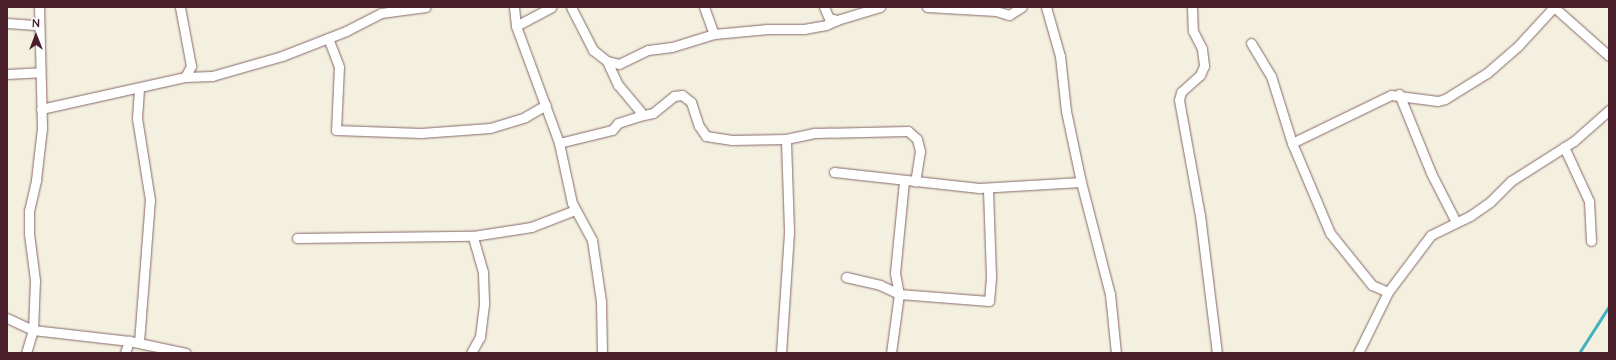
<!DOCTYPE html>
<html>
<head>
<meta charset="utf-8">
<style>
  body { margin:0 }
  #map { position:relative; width:1616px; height:360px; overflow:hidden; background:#f4f0df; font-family:"Architects Daughter",sans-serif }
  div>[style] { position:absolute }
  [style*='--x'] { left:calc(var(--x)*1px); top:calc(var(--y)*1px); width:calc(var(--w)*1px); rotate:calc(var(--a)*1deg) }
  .stream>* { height:3px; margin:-1.5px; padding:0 1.5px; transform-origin:1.5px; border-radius:1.5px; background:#43b2bf }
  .roads { filter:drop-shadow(0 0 1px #86686a) drop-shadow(0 0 1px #86686a) }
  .street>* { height:9px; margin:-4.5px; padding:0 4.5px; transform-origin:4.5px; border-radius:4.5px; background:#fff }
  span { translate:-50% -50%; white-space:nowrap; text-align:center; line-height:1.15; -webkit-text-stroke:3.5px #fff; paint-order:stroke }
  .frame { position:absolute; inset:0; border:8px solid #4a1f2b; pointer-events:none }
  .north { position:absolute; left:16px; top:16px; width:40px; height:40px; -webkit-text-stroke:3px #fff; paint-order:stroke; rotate:0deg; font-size:11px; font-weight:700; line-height:16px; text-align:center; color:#4a1f2b }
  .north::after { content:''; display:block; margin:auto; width:14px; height:18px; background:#4a1f2b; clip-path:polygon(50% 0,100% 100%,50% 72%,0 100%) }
</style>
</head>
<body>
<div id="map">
  <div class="stream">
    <div style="--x:1579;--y:353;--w:56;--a:-57.4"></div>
  </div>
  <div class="roads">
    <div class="street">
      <div style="--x:514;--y:7;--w:19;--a:84"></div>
      <div style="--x:516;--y:26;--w:125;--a:69.8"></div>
      <div style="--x:559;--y:143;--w:61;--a:77.8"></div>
      <div style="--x:572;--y:203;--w:42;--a:61.6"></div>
      <div style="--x:592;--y:240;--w:62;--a:81.6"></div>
      <div style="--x:601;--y:301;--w:52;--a:88.9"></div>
      <div style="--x:704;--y:7;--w:29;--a:70"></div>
      <div style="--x:714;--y:34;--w:54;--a:-5.3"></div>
      <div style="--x:768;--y:29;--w:36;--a:0"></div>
      <div style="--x:804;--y:29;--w:22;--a:-10"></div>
      <div style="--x:826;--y:25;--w:12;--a:-24"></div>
      <div style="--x:824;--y:7;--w:12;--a:66"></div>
      <div style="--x:829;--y:18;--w:8;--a:14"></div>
      <div style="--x:837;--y:20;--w:45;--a:-16.8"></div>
      <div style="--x:927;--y:7;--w:69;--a:3.3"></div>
      <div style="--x:996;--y:11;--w:14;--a:17"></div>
      <div style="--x:1009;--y:15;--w:15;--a:-32"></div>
      <div style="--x:1046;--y:7;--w:51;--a:74.1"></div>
      <div style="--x:1060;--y:56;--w:55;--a:83.8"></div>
      <div style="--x:1066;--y:111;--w:73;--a:78.1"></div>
      <div style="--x:1081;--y:182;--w:116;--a:75.5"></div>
      <div style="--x:1110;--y:294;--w:59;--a:84.2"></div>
      <div style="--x:1192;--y:7;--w:24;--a:88"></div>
      <div style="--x:1193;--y:31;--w:20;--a:63"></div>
      <div style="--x:1202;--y:49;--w:17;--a:83"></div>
      <div style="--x:1204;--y:66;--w:10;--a:114"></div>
      <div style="--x:1200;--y:75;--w:25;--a:138"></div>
      <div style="--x:1181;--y:92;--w:8;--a:104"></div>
      <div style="--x:1179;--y:100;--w:117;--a:79.7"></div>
      <div style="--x:1200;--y:215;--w:139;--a:83"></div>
      <div style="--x:1555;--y:8;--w:72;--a:41.6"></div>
      <div style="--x:7;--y:23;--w:32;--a:4"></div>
      <div style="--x:516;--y:26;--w:40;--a:-28"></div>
      <div style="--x:328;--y:38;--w:31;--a:69"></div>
      <div style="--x:339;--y:67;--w:63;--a:92.7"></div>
      <div style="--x:336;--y:130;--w:85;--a:2"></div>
      <div style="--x:421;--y:133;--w:69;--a:-4.1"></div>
      <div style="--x:490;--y:128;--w:37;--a:-17"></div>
      <div style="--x:525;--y:117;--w:24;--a:-30"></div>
      <div style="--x:1251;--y:43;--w:39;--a:59"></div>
      <div style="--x:1271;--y:76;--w:70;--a:72.6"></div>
      <div style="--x:1292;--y:143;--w:98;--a:67.1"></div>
      <div style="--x:1330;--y:233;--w:67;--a:51.1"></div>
      <div style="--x:1372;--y:285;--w:17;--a:24"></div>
      <div style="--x:607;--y:61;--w:12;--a:14"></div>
      <div style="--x:619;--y:64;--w:32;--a:-26"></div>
      <div style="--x:648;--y:50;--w:24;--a:-7"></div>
      <div style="--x:672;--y:47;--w:44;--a:-17.2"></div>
      <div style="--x:7;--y:74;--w:33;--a:-3"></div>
      <div style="--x:185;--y:77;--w:27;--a:-2"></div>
      <div style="--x:212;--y:76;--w:73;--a:-15.9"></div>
      <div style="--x:282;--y:56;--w:69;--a:-21.3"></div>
      <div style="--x:346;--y:31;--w:39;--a:-27"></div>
      <div style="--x:381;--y:13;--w:45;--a:-7.6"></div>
      <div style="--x:1399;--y:94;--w:85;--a:67.9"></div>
      <div style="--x:1431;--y:173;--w:55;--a:63"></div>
      <div style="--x:41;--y:109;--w:148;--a:-12.5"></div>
      <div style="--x:185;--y:77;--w:13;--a:-61"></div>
      <div style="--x:191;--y:66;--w:60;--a:-100.6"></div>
      <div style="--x:639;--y:116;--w:14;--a:-12"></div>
      <div style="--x:653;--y:113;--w:27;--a:-39"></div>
      <div style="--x:674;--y:96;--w:8;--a:-7"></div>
      <div style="--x:682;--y:95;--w:11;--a:38"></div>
      <div style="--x:691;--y:102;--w:25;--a:72"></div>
      <div style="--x:699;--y:126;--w:12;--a:55"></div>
      <div style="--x:706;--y:136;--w:26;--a:9"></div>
      <div style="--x:732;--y:140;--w:54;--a:-1.1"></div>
      <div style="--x:786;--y:139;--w:30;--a:-12"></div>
      <div style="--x:815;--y:133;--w:93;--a:-1.2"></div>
      <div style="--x:908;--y:131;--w:12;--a:42"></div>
      <div style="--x:917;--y:139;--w:12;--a:76"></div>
      <div style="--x:920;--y:151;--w:31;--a:99"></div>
      <div style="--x:559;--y:143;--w:55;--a:-13.8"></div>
      <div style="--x:612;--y:130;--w:9;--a:-49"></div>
      <div style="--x:618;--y:123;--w:22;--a:-18"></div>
      <div style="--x:639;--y:116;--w:5;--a:-79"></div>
      <div style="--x:640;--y:111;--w:34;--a:-130"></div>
      <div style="--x:618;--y:85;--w:26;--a:-115"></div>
      <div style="--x:607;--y:61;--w:18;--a:-142"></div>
      <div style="--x:593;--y:50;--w:48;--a:-117.1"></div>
      <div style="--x:1292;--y:143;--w:110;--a:-25.9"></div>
      <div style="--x:1391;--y:95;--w:47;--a:7.3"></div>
      <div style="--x:1438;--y:101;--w:7;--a:-16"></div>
      <div style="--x:1445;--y:99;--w:49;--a:-31.8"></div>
      <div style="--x:1487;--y:73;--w:41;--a:-41.1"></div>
      <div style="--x:1518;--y:46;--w:53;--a:-47.3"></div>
      <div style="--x:1564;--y:147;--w:60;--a:65.2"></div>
      <div style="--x:1589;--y:201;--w:40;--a:87.1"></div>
      <div style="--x:834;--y:172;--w:146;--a:6.3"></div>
      <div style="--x:979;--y:188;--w:102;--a:-3.4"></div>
      <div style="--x:297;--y:238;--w:176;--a:-0.7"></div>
      <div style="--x:473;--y:236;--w:59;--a:-8.8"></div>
      <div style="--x:531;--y:227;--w:47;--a:-21.1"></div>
      <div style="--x:846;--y:277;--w:35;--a:13"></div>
      <div style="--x:880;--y:285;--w:21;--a:25"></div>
      <div style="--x:899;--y:294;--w:90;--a:4.4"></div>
      <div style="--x:989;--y:301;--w:25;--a:-85"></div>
      <div style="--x:991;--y:276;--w:88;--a:-92"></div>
      <div style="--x:7;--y:318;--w:29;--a:25"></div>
      <div style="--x:33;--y:330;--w:97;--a:6.5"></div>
      <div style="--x:129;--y:341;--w:58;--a:11.9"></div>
      <div style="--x:139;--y:342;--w:142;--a:-85.6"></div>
      <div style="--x:150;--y:200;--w:83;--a:-99"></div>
      <div style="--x:137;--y:118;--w:30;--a:-86"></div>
      <div style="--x:26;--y:353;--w:24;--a:-73"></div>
      <div style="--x:33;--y:330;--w:50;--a:-87.7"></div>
      <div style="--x:35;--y:280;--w:46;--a:-97.4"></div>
      <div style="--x:29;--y:234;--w:23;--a:-90"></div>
      <div style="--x:29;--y:211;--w:32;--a:-77"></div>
      <div style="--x:36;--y:180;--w:52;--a:-83.4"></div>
      <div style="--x:42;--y:128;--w:121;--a:-91.4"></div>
      <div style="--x:125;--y:353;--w:13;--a:-72"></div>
      <div style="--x:471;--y:353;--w:18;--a:-61"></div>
      <div style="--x:480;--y:337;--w:35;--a:-83"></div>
      <div style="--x:484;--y:302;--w:30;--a:-92"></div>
      <div style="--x:483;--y:272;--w:37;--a:-106"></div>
      <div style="--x:781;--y:353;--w:122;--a:-86.2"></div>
      <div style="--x:789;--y:231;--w:92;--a:-91.9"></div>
      <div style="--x:891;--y:353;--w:60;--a:-82.3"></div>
      <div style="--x:899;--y:294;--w:21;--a:-101"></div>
      <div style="--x:895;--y:273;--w:92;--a:-84.4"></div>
      <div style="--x:1358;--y:353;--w:68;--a:-63.8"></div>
      <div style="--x:1388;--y:292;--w:71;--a:-53"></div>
      <div style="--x:1431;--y:235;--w:43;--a:-26"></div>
      <div style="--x:1470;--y:216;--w:24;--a:-35"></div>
      <div style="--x:1490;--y:202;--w:30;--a:-45"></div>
      <div style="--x:1511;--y:181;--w:75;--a:-32.4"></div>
      <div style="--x:1574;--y:141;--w:47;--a:-41.5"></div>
    </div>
  </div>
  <div class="frame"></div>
  <div class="north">N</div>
</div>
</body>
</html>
